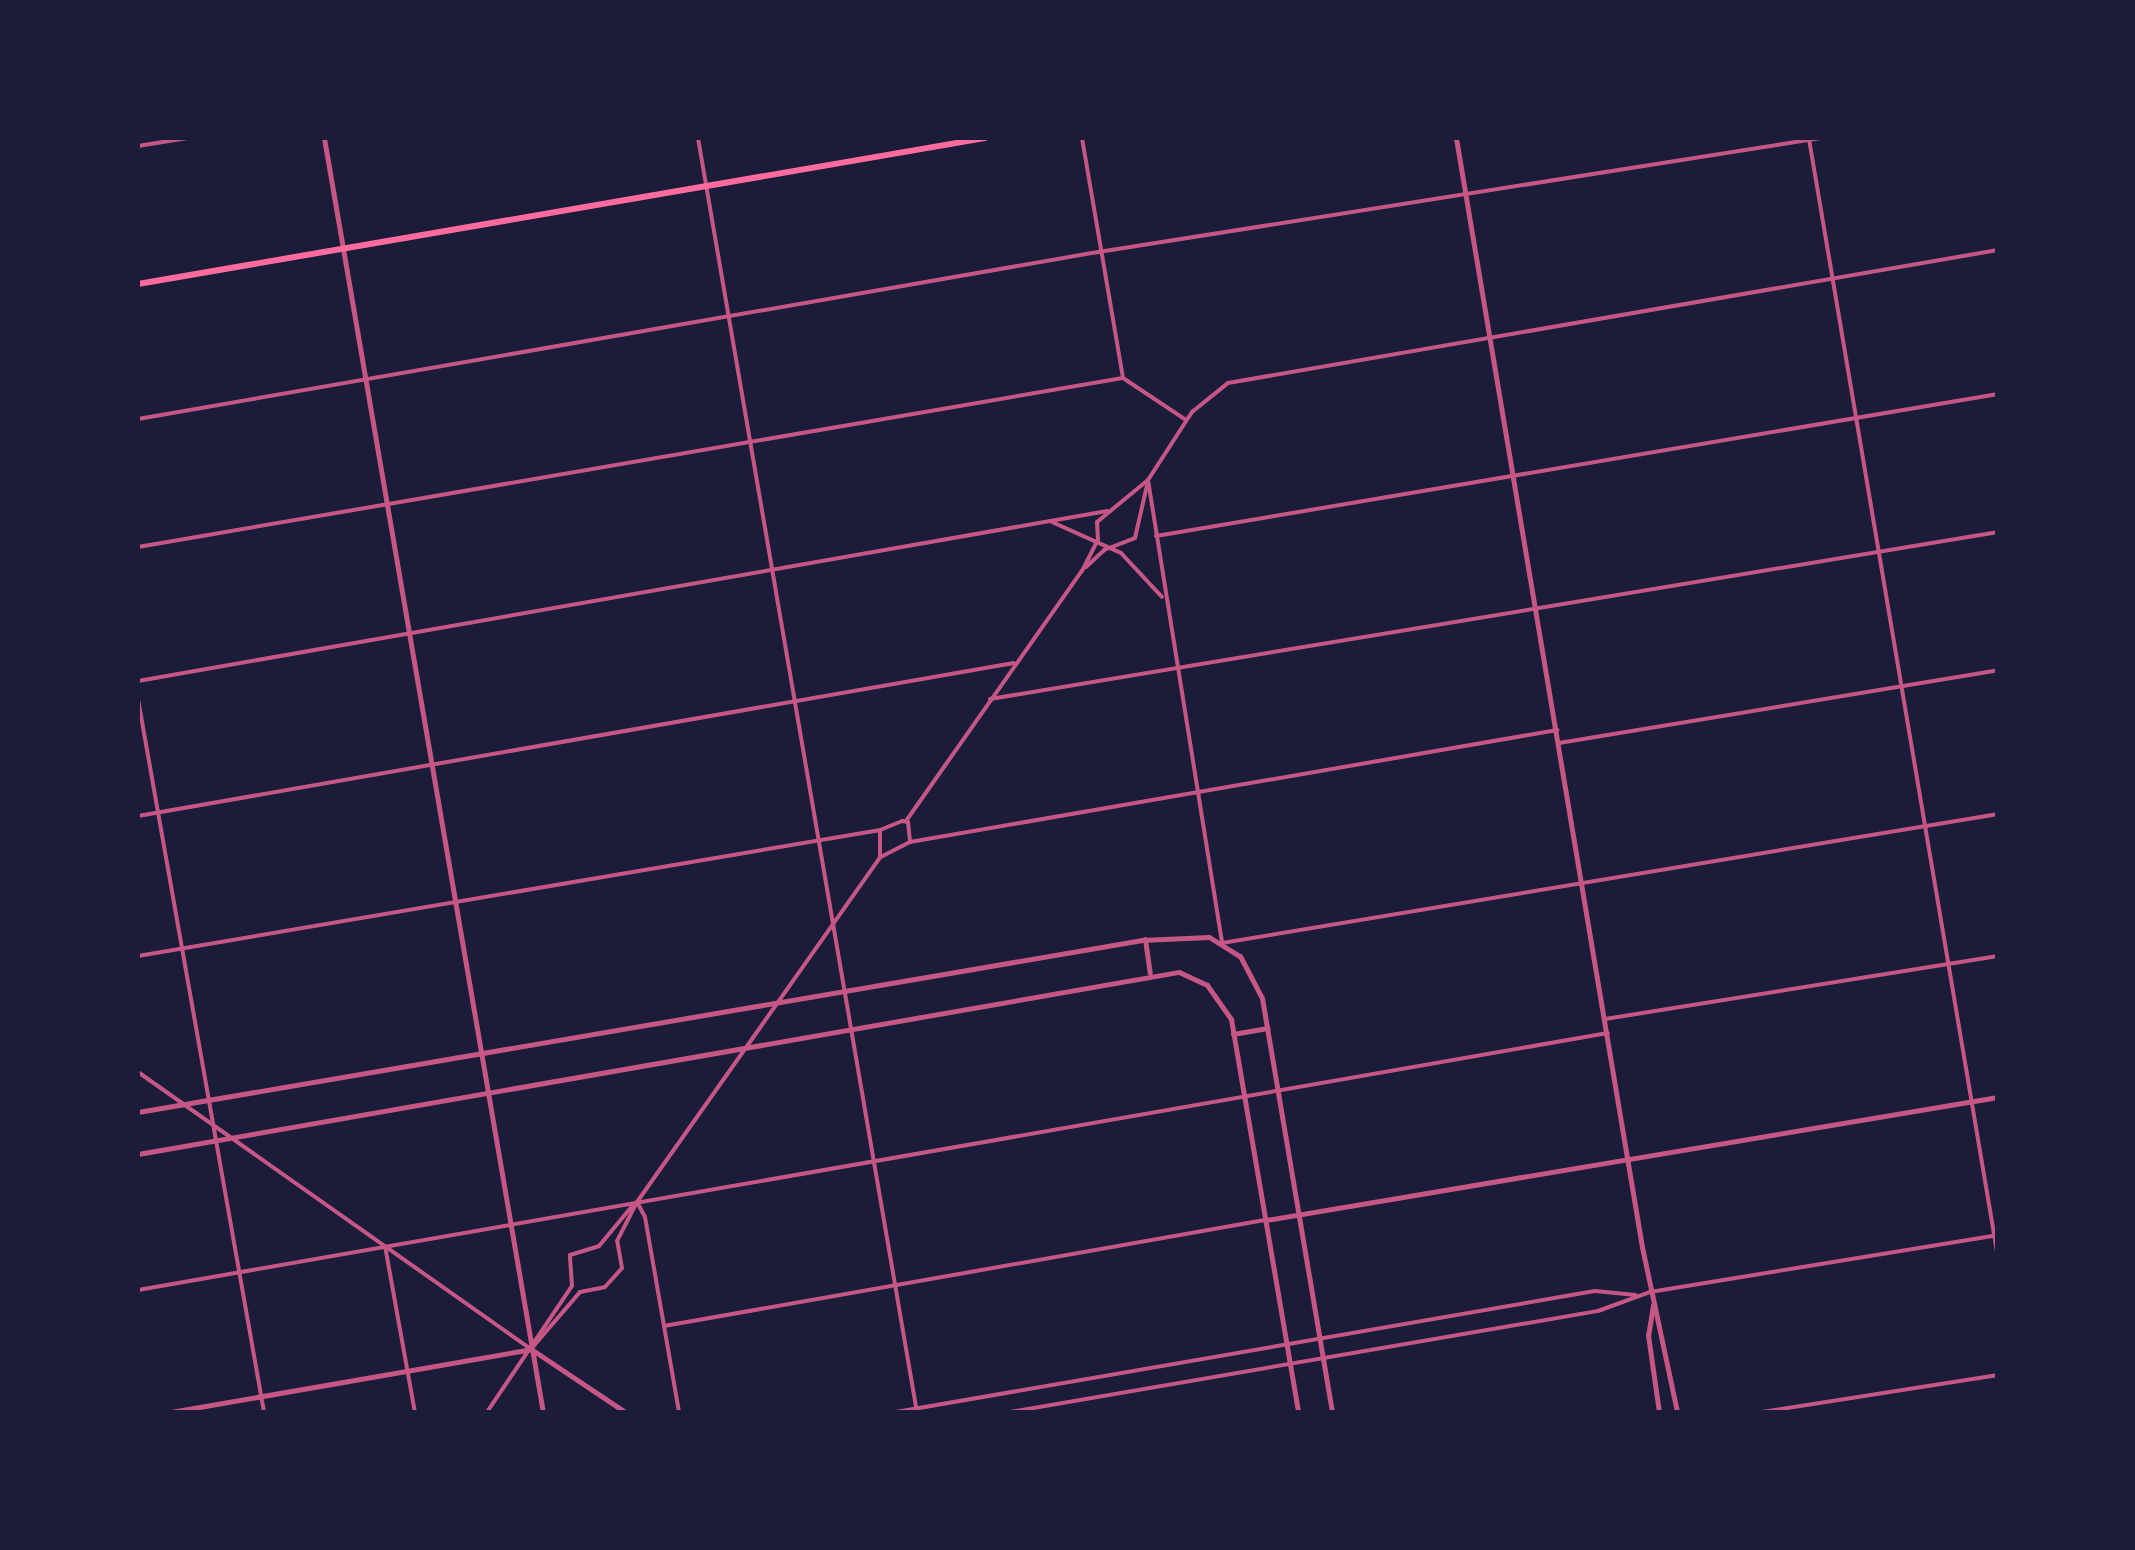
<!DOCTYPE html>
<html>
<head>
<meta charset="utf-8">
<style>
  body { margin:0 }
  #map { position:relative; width:2135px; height:1550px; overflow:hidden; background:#1b1b3a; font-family:"DM Sans",sans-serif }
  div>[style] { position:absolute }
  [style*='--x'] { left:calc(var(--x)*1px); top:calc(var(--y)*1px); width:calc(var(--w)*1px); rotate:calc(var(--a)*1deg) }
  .minor>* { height:4px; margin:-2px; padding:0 2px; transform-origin:2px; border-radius:2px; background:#c65784 }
  .tertiary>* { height:5px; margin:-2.5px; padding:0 2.5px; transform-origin:2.5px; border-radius:2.5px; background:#c65784 }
  .secondary>* { height:6px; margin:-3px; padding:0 3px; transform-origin:3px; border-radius:3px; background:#ff6b9d }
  span { translate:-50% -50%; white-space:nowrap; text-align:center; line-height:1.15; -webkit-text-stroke:10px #1b1b3a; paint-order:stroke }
  .frame { position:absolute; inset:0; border:140px solid #1b1b3a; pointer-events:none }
</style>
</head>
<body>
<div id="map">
  <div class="minor">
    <div style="--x:698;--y:138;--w:1293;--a:80.25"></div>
    <div style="--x:1082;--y:138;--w:243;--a:80.3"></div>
    <div style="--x:1123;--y:378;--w:76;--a:33.7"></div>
    <div style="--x:1809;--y:139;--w:1135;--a:80.41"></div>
    <div style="--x:138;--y:146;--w:50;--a:-9.3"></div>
    <div style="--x:138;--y:419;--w:968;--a:-9.87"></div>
    <div style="--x:1092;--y:253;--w:738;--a:-8.96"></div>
    <div style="--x:1148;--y:480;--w:469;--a:80.9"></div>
    <div style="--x:1222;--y:943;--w:787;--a:-9.44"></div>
    <div style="--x:1052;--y:522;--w:76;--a:24.2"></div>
    <div style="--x:1121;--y:553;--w:60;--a:47"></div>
    <div style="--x:1156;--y:536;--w:854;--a:-9.57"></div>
    <div style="--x:138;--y:547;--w:999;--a:-9.74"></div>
    <div style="--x:1086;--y:567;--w:25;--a:-43"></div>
    <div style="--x:1104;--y:550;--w:33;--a:-21"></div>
    <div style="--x:1135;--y:538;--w:54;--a:-77.2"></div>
    <div style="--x:138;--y:681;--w:984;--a:-9.95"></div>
    <div style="--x:138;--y:699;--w:724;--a:79.98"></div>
    <div style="--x:990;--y:699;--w:1022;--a:-9.41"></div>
    <div style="--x:1559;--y:743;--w:445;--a:-9.4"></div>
    <div style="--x:138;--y:816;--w:889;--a:-9.91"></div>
    <div style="--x:902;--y:821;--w:6;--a:9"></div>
    <div style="--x:908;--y:822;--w:20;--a:84"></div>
    <div style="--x:910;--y:842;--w:34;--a:153"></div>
    <div style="--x:880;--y:857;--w:27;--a:-90"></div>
    <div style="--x:880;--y:830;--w:24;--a:-22"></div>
    <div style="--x:906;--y:821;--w:306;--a:-54.9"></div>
    <div style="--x:1082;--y:571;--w:35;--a:-63"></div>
    <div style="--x:1098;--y:540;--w:18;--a:-93"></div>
    <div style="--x:1097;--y:522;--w:66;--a:-39.5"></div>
    <div style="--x:1148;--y:480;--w:81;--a:-57.1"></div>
    <div style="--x:1192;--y:412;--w:46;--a:-38.9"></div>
    <div style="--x:1228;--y:383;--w:781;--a:-9.8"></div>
    <div style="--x:910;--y:842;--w:657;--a:-9.82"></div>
    <div style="--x:138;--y:956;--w:753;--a:-9.64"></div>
    <div style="--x:1605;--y:1019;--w:398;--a:-9.1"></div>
    <div style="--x:138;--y:1072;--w:480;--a:35.2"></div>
    <div style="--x:637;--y:1202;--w:17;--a:62"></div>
    <div style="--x:645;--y:1217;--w:198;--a:80.1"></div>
    <div style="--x:385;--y:1246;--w:169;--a:79.8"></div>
    <div style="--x:138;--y:1290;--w:1492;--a:-9.92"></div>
    <div style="--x:664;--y:1326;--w:610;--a:-10"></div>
    <div style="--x:531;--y:1349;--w:75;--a:-49.3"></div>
    <div style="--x:580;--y:1292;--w:25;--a:-11"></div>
    <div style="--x:605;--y:1287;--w:25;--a:-48"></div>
    <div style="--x:622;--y:1268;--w:27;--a:-100"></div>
    <div style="--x:617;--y:1241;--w:44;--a:-62.9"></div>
    <div style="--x:637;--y:1202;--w:422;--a:-54.8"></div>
    <div style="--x:487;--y:1412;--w:152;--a:-56"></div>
    <div style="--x:572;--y:1286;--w:31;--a:-94"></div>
    <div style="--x:570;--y:1255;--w:30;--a:-17"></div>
    <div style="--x:599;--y:1246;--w:53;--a:-50.3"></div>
    <div style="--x:896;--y:1412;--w:709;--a:-9.82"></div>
    <div style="--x:1595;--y:1291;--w:41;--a:5.6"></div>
    <div style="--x:1010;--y:1412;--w:597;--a:-9.75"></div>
    <div style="--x:1598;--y:1311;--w:55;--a:-20.1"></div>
    <div style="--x:1650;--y:1292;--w:353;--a:-9.3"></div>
    <div style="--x:1762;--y:1412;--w:239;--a:-8.9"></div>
  </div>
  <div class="tertiary">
    <div style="--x:324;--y:138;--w:1293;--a:80.25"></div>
    <div style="--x:1456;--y:138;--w:1124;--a:80.48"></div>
    <div style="--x:1642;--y:1247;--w:169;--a:78"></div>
    <div style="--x:1145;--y:939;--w:34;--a:82"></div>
    <div style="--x:1233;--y:1034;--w:35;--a:-10"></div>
    <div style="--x:138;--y:1112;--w:1019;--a:-9.72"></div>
    <div style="--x:1142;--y:940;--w:67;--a:-2.6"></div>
    <div style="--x:1209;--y:937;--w:36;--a:32"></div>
    <div style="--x:1240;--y:956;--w:47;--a:62.4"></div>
    <div style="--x:1262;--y:998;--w:420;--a:80.4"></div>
    <div style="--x:138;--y:1154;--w:1057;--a:-9.92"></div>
    <div style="--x:1179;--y:972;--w:31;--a:25"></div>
    <div style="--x:1207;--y:985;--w:42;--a:54.8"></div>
    <div style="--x:1231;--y:1019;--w:399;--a:80.3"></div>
    <div style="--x:1266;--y:1220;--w:742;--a:-9.54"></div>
    <div style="--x:1653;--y:1305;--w:30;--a:99"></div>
    <div style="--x:1648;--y:1335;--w:78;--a:81.9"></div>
    <div style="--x:531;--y:1349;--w:113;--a:33.8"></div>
    <div style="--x:171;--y:1412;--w:365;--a:-9.9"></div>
  </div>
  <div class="secondary">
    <div style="--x:138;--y:284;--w:859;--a:-9.78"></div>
  </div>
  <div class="frame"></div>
</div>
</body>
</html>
